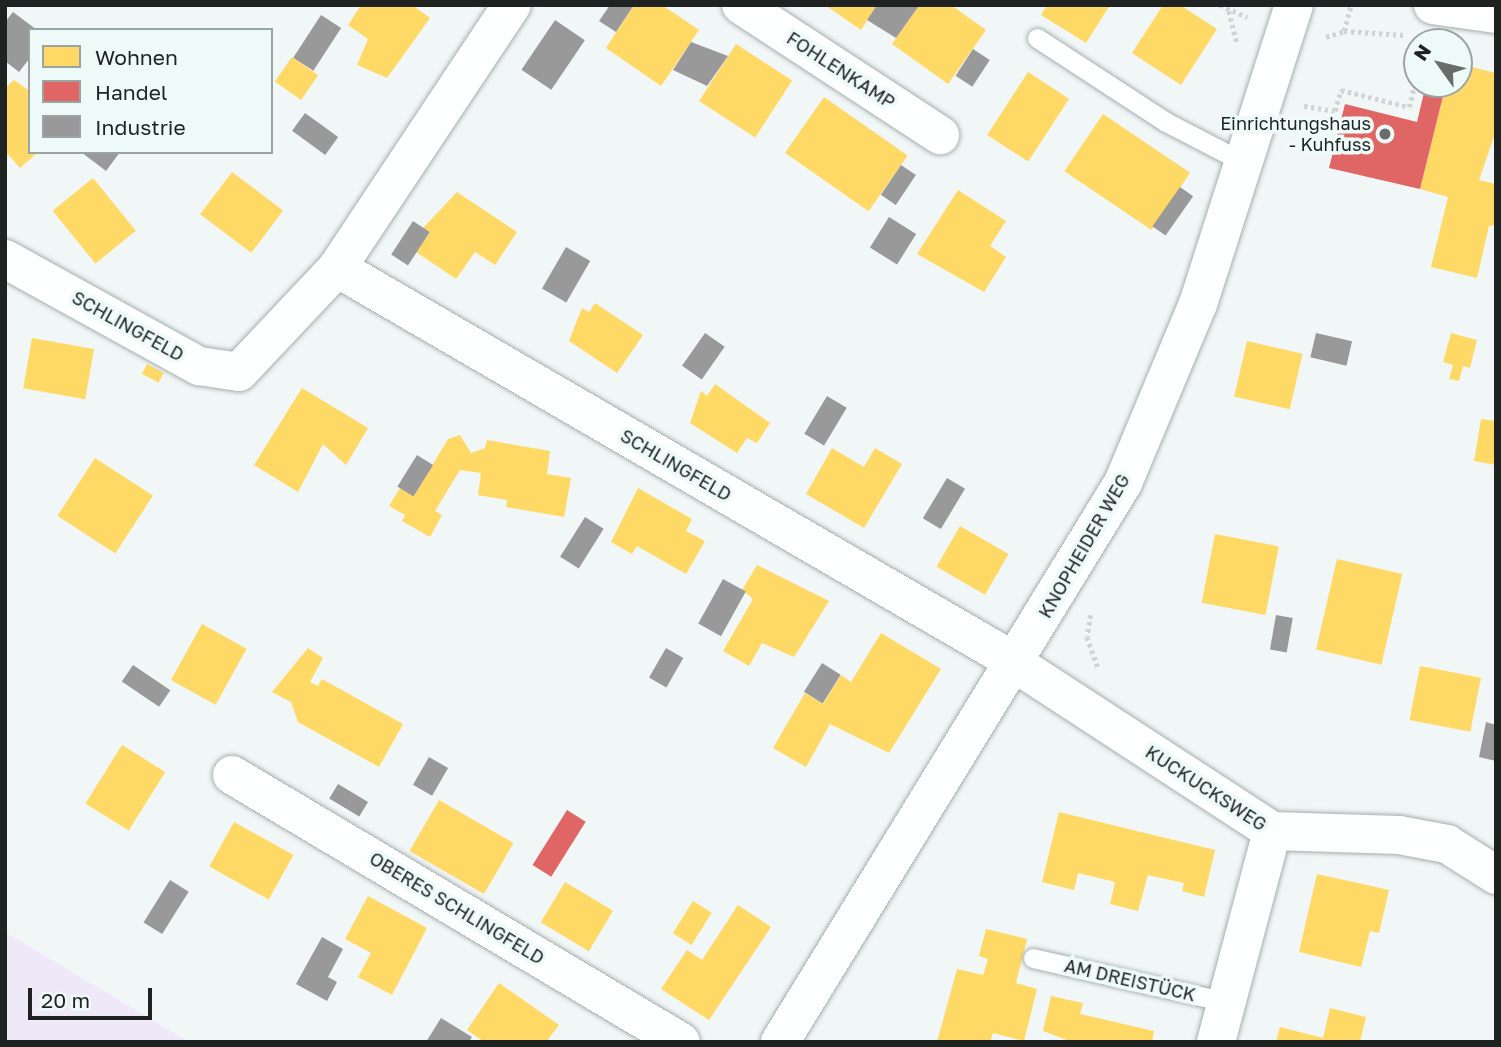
<!DOCTYPE html>
<html>
<head>
<meta charset="utf-8">
<style>
  body { margin:0 }
  #map { position:relative; width:1501px; height:1047px; overflow:hidden; background:#f0f7f6; font-family:"Golos Text",sans-serif }
  div>[style] { position:absolute }
  [style*='--x'] { left:calc(var(--x)*1px); top:calc(var(--y)*1px); width:calc(var(--w)*1px); rotate:calc(var(--a)*1deg) }
  .green>* { inset:0; background:#eee8f8 }
  .homes>* { inset:0; background:#ffd966; transform-origin:0 0 }
  .shops>* { inset:0; background:#e06666; transform-origin:0 0 }
  .industry>* { inset:0; background:#999; transform-origin:0 0 }
  .path>* { height:4.5px; margin-top:-2.25px; transform-origin:0; background:repeating-linear-gradient(90deg,#d1d4d3 0 3.5px,transparent 0 7px) }
  .roads { filter:drop-shadow(0 0 2px #a8aead) drop-shadow(0 0 2px #a8aead) }
  .lane>* { height:19px; margin:-9.5px; padding:0 9.5px; transform-origin:9.5px; border-radius:9.5px; background:#fdfefe }
  .street>* { height:38px; margin:-19px; padding:0 19px; transform-origin:19px; border-radius:19px; background:#fdfefe }
  .secondary>* { height:38px; margin:-19px; padding:0 19px; transform-origin:19px; border-radius:19px; background:#fdfefe }
  .dots>* { width:19px; height:19px; translate:-50% -50%; box-sizing:border-box; border:4px solid #edfaf7; border-radius:50% }
  span { translate:-50% -50%; white-space:nowrap; text-align:center; line-height:1.15; -webkit-text-stroke:7px #edfaf7; paint-order:stroke }
  .street-label { font-size:18px; color:#1e2322 }
  .poi-label { font-size:18px; color:#1e2322 }
  .right { translate:-100% -50%; text-align:right }
  .frame { position:absolute; inset:0; border:7px solid #1e2322; pointer-events:none }
  .legend { position:absolute; left:28px; top:28px; width:245px; height:126px; box-sizing:border-box; background:#edfaf7; border:2px solid #9aa4a2; margin:0; padding:9px 12px; list-style:none; font-size:21px; color:#1e2322 }
  .legend li { display:flex; align-items:center; gap:14px; height:35px }
  .legend b { width:35px; border:2px solid #9aa4a2 }
  .north { position:absolute; left:1403px; top:28px; width:70px; height:70px; box-sizing:border-box; background:#edfaf7; border:2px solid #9aa4a2; border-radius:50%; rotate:304deg; font-size:19px; font-weight:700; line-height:28px; text-align:center; color:#1e2322 }
  .north::after { content:''; display:block; margin:auto; width:24px; height:32px; background:#686d6c; clip-path:polygon(50% 0,100% 100%,50% 72%,0 100%) }
  .scale { position:absolute; left:28px; top:988px; width:124px; height:32px; box-sizing:border-box; border:4px solid #1e2322; border-top:0; padding-left:9px; font-size:21px; line-height:24px; white-space:nowrap; color:#1e2322; -webkit-text-stroke:5px #edfaf7; paint-order:stroke }
</style>
</head>
<body>
<div id="map">
  <div class="green">
    <div style="clip-path:polygon(5px 932px,189px 1042px,5px 1042px)"></div>
  </div>
  <div class="homes">
    <div style="clip-path:polygon(361px 5px,412px 5px,430px 18px,387px 78px,357px 65px,368px 39px,348px 25px)"></div>
    <div style="clip-path:polygon(634px 5px,662px 5px,699px 30px,661px 86px,606px 48px)"></div>
    <div style="clip-path:polygon(825px 5px,877px 5px,861px 30px)"></div>
    <div style="clip-path:polygon(919px 5px,951px 5px,986px 30px,948px 84px,892px 44px)"></div>
    <div style="clip-path:polygon(1047px 5px,1110px 5px,1086px 43px,1041px 15px)"></div>
    <div style="clip-path:polygon(1163px 5px,1180px 5px,1217px 29px,1181px 85px,1132px 53px)"></div>
    <div style="left:736px;top:44px;width:67px;height:68px;rotate:33deg"></div>
    <div style="left:292px;top:57px;width:32px;height:30px;rotate:35deg"></div>
    <div style="clip-path:polygon(1459px 64px,1496px 73px,1496px 131px,1479px 180px,1496px 184px,1496px 225px,1489px 226px,1477px 278px,1431px 267px,1448px 197px,1420px 189px,1446px 84px,1459px 84px)"></div>
    <div style="left:1028px;top:72px;width:49px;height:75px;rotate:33deg"></div>
    <div style="clip-path:polygon(14px 80px,30px 91px,30px 152px,38px 152px,20px 168px,5px 151px,5px 88px)"></div>
    <div style="left:824px;top:97px;width:102px;height:68px;rotate:35deg"></div>
    <div style="left:1103px;top:114px;width:105px;height:69px;rotate:34deg"></div>
    <div style="left:232px;top:172px;width:64px;height:53px;rotate:37deg"></div>
    <div style="left:93px;top:178px;width:68px;height:52px;rotate:51deg"></div>
    <div style="clip-path:polygon(958px 190px,1006px 221px,990px 246px,1006px 257px,984px 292px,917px 254px)"></div>
    <div style="clip-path:polygon(457px 192px,517px 232px,495px 265px,475px 252px,456px 279px,416px 252px,430px 232px,423px 228px)"></div>
    <div style="clip-path:polygon(595px 303px,643px 335px,617px 373px,569px 341px,582px 308px,589px 312px)"></div>
    <div style="clip-path:polygon(1451px 333px,1477px 340px,1470px 368px,1463px 366px,1459px 381px,1449px 379px,1453px 365px,1443px 362px)"></div>
    <div style="left:32px;top:338px;width:63px;height:51px;rotate:10deg"></div>
    <div style="left:1247px;top:341px;width:57px;height:57px;rotate:13deg"></div>
    <div style="left:147px;top:364px;width:19px;height:11px;rotate:28deg"></div>
    <div style="clip-path:polygon(715px 384px,770px 423px,757px 443px,747px 438px,737px 453px,690px 423px,701px 391px,707px 396px)"></div>
    <div style="clip-path:polygon(302px 388px,368px 428px,346px 465px,323px 444px,298px 492px,254px 465px)"></div>
    <div style="clip-path:polygon(1481px 419px,1496px 421px,1496px 465px,1474px 461px)"></div>
    <div style="clip-path:polygon(460px 435px,471px 453px,485px 448px,487px 440px,550px 451px,547px 474px,571px 478px,564px 517px,506px 507px,507px 500px,478px 495px,481px 473px,460px 470px,435px 511px,442px 515px,430px 537px,402px 521px,405px 515px,389px 506px,400px 488px,414px 496px,448px 439px)"></div>
    <div style="clip-path:polygon(832px 448px,864px 467px,875px 448px,902px 464px,864px 528px,806px 494px)"></div>
    <div style="left:95px;top:458px;width:69px;height:69px;rotate:33deg"></div>
    <div style="clip-path:polygon(638px 488px,692px 519px,686px 531px,705px 541px,686px 574px,637px 546px,632px 554px,611px 542px)"></div>
    <div style="left:960px;top:526px;width:56px;height:47px;rotate:30deg"></div>
    <div style="left:1215px;top:534px;width:65px;height:70px;rotate:11deg"></div>
    <div style="left:1337px;top:559px;width:67px;height:93px;rotate:13deg"></div>
    <div style="clip-path:polygon(757px 565px,829px 601px,794px 657px,762px 643px,749px 666px,723px 651px,753px 599px,742px 590px)"></div>
    <div style="left:202px;top:624px;width:51px;height:64px;rotate:29deg"></div>
    <div style="clip-path:polygon(881px 633px,941px 669px,889px 753px,830px 724px,806px 767px,773px 748px,805px 693px,823px 704px,841px 675px,851px 682px)"></div>
    <div style="clip-path:polygon(308px 648px,323px 658px,310px 682px,318px 686px,322px 679px,403px 724px,379px 767px,298px 722px,291px 702px,272px 692px)"></div>
    <div style="left:1420px;top:666px;width:62px;height:55px;rotate:11deg"></div>
    <div style="left:122px;top:745px;width:51px;height:69px;rotate:32deg"></div>
    <div style="left:439px;top:800px;width:86px;height:59px;rotate:30deg"></div>
    <div style="clip-path:polygon(1059px 812px,1215px 850px,1204px 897px,1182px 891px,1184px 883px,1148px 875px,1138px 911px,1110px 904px,1115px 882px,1078px 873px,1074px 890px,1042px 882px)"></div>
    <div style="left:234px;top:822px;width:68px;height:51px;rotate:29deg"></div>
    <div style="clip-path:polygon(1317px 874px,1389px 890px,1379px 933px,1370px 931px,1361px 967px,1299px 952px)"></div>
    <div style="left:565px;top:882px;width:56px;height:47px;rotate:31deg"></div>
    <div style="clip-path:polygon(368px 896px,427px 928px,392px 995px,358px 977px,371px 953px,345px 939px)"></div>
    <div style="left:693px;top:901px;width:22px;height:38px;rotate:32deg"></div>
    <div style="clip-path:polygon(738px 905px,771px 927px,709px 1020px,661px 989px,687px 950px,702px 960px)"></div>
    <div style="clip-path:polygon(986px 929px,1027px 939px,1016px 983px,1037px 989px,1024px 1041px,993px 1033px,990px 1042px,937px 1042px,957px 969px,983px 975px,988px 959px,979px 956px)"></div>
    <div style="clip-path:polygon(499px 983px,559px 1025px,546px 1042px,484px 1042px,467px 1030px)"></div>
    <div style="clip-path:polygon(1051px 996px,1083px 1003px,1080px 1014px,1154px 1031px,1152px 1042px,1072px 1042px,1043px 1031px)"></div>
    <div style="clip-path:polygon(1330px 1008px,1366px 1017px,1360px 1042px,1276px 1042px,1280px 1027px,1323px 1038px)"></div>
  </div>
  <div class="shops">
    <div style="clip-path:polygon(1426px 84px,1446px 84px,1420px 189px,1329px 168px,1345px 104px,1417px 122px)"></div>
    <div style="left:567px;top:810px;width:22px;height:65px;rotate:32deg"></div>
  </div>
  <div class="industry">
    <div style="clip-path:polygon(610px 5px,634px 5px,616px 32px,599px 21px)"></div>
    <div style="clip-path:polygon(877px 5px,915px 5px,918px 7px,896px 38px,867px 20px)"></div>
    <div style="clip-path:polygon(13px 12px,37px 30px,30px 30px,30px 58px,19px 72px,5px 61px,5px 22px)"></div>
    <div style="left:321px;top:15px;width:24px;height:51px;rotate:33deg"></div>
    <div style="left:555px;top:20px;width:36px;height:60px;rotate:34deg"></div>
    <div style="clip-path:polygon(691px 42px,728px 56px,707px 86px,673px 70px)"></div>
    <div style="left:973px;top:49px;width:20px;height:32px;rotate:33deg"></div>
    <div style="left:305px;top:113px;width:41px;height:22px;rotate:36deg"></div>
    <div style="clip-path:polygon(81px 152px,120px 152px,106px 171px)"></div>
    <div style="left:901px;top:165px;width:18px;height:36px;rotate:34deg"></div>
    <div style="left:1180px;top:187px;width:16px;height:48px;rotate:35deg"></div>
    <div style="left:889px;top:217px;width:32px;height:36px;rotate:32deg"></div>
    <div style="left:413px;top:221px;width:20px;height:40px;rotate:33deg"></div>
    <div style="left:566px;top:247px;width:28px;height:48px;rotate:30deg"></div>
    <div style="left:705px;top:333px;width:24px;height:40px;rotate:35deg"></div>
    <div style="left:1316px;top:333px;width:37px;height:25px;rotate:13deg"></div>
    <div style="left:827px;top:396px;width:23px;height:44px;rotate:31deg"></div>
    <div style="left:417px;top:455px;width:19px;height:37px;rotate:32deg"></div>
    <div style="left:947px;top:478px;width:21px;height:47px;rotate:31deg"></div>
    <div style="left:585px;top:517px;width:22px;height:47px;rotate:32deg"></div>
    <div style="left:723px;top:579px;width:26px;height:51px;rotate:29deg"></div>
    <div style="left:1276px;top:615px;width:17px;height:35px;rotate:10deg"></div>
    <div style="left:666px;top:648px;width:20px;height:34px;rotate:30deg"></div>
    <div style="left:822px;top:663px;width:22px;height:34px;rotate:32deg"></div>
    <div style="left:133px;top:665px;width:45px;height:20px;rotate:34deg"></div>
    <div style="clip-path:polygon(1486px 722px,1496px 725px,1496px 761px,1479px 757px)"></div>
    <div style="left:429px;top:757px;width:22px;height:32px;rotate:30deg"></div>
    <div style="left:338px;top:784px;width:35px;height:17px;rotate:31deg"></div>
    <div style="left:170px;top:880px;width:22px;height:50px;rotate:32deg"></div>
    <div style="clip-path:polygon(322px 937px,343px 949px,328px 977px,337px 982px,327px 1001px,296px 984px)"></div>
    <div style="clip-path:polygon(441px 1018px,472px 1037px,469px 1042px,426px 1042px)"></div>
  </div>
  <div class="path">
    <div style="--x:1220;--y:5;--w:30;--a:24"></div>
    <div style="--x:1229;--y:11;--w:34;--a:76"></div>
    <div style="--x:1344;--y:31;--w:60;--a:3.8"></div>
    <div style="--x:1326;--y:37;--w:19;--a:-18"></div>
    <div style="--x:1344;--y:31;--w:27;--a:-75"></div>
    <div style="--x:1304;--y:106;--w:31;--a:9"></div>
    <div style="--x:1335;--y:111;--w:22;--a:-74"></div>
    <div style="--x:1341;--y:90;--w:70;--a:14"></div>
    <div style="--x:1409;--y:107;--w:34;--a:-76"></div>
    <div style="--x:1091;--y:615;--w:22;--a:100"></div>
    <div style="--x:1087;--y:637;--w:33;--a:70"></div>
  </div>
  <div class="roads">
    <div class="lane">
      <div style="--x:1037;--y:38;--w:154;--a:33.1"></div>
      <div style="--x:1166;--y:122;--w:89;--a:27.4"></div>
      <div style="--x:1033;--y:958;--w:199;--a:12.8"></div>
    </div>
    <div class="street">
      <div style="--x:741;--y:5;--w:238;--a:33.2"></div>
      <div style="--x:5;--y:259;--w:222;--a:28.9"></div>
      <div style="--x:199;--y:366;--w:40;--a:8.5"></div>
      <div style="--x:239;--y:372;--w:143;--a:-46.7"></div>
      <div style="--x:337;--y:268;--w:316;--a:-56.4"></div>
      <div style="--x:337;--y:268;--w:759;--a:30.15"></div>
      <div style="--x:993;--y:649;--w:333;--a:33.1"></div>
      <div style="--x:1272;--y:831;--w:127;--a:1.8"></div>
      <div style="--x:1399;--y:835;--w:49;--a:10.6"></div>
      <div style="--x:1447;--y:844;--w:58;--a:32.3"></div>
      <div style="--x:232;--y:775;--w:522;--a:30.74"></div>
      <div style="--x:1216;--y:1042;--w:218;--a:-75.1"></div>
    </div>
    <div class="secondary">
      <div style="--x:1433;--y:5;--w:64;--a:8.1"></div>
      <div style="--x:780;--y:1042;--w:656;--a:-58.47"></div>
      <div style="--x:1123;--y:483;--w:194;--a:-67.3"></div>
      <div style="--x:1198;--y:304;--w:314;--a:-72.2"></div>
    </div>
  </div>
  <div class="dots">
    <div style="left:1385px;top:134px;background:#686d6c"></div>
  </div>
  <div class="street-label">
    <span style="left:841px;top:70px;rotate:33deg">FOHLENKAMP</span>
    <span style="left:128px;top:326px;rotate:29deg">SCHLINGFELD</span>
    <span style="left:676px;top:465px;rotate:30deg">SCHLINGFELD</span>
    <span style="left:1084px;top:546px;rotate:-60deg">KNOPHEIDER WEG</span>
    <span style="left:1206px;top:788px;rotate:33deg">KUCKUCKSWEG</span>
    <span style="left:457px;top:908px;rotate:31deg">OBERES SCHLINGFELD</span>
    <span style="left:1130px;top:980px;rotate:13deg">AM DREISTÜCK</span>
  </div>
  <div class="poi-label">
    <span class="right" style="left:1371px;top:134px">Einrichtungshaus<br>- Kuhfuss</span>
  </div>
  <div class="frame"></div>
  <ul class="legend">
  <li><b style="height:19px;background:#ffd966"></b>Wohnen</li>
  <li><b style="height:19px;background:#e06666"></b>Handel</li>
  <li><b style="height:19px;background:#999"></b>Industrie</li>
  </ul>
  <div class="north">N</div>
  <div class="scale">20 m</div>
</div>
</body>
</html>
